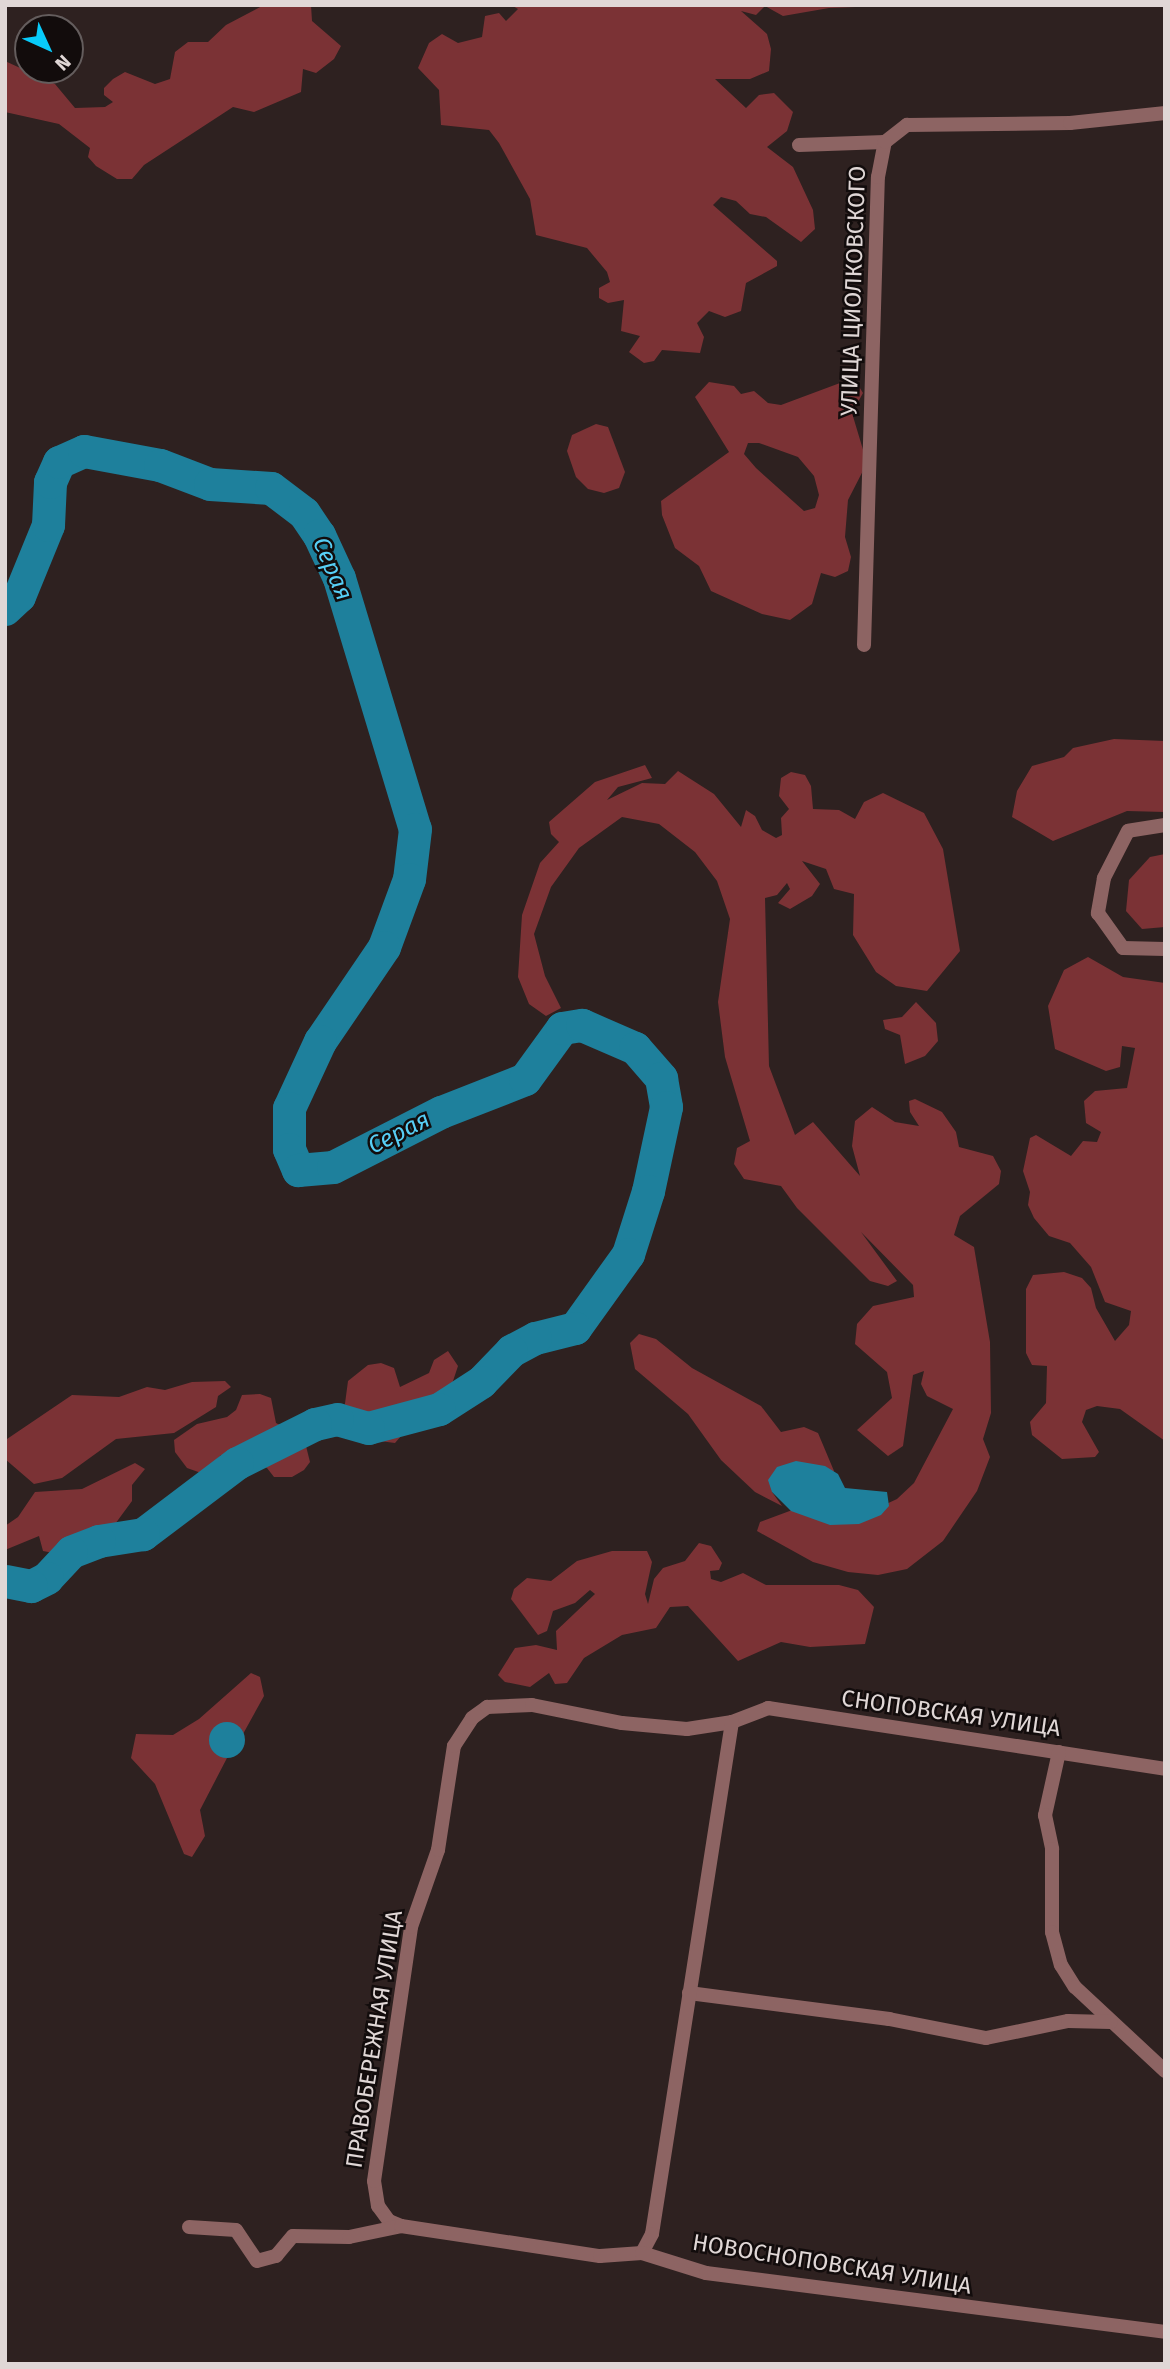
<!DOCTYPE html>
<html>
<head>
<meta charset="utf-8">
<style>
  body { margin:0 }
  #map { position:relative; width:1170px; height:2369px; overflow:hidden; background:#2e2120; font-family:"Fira Sans",sans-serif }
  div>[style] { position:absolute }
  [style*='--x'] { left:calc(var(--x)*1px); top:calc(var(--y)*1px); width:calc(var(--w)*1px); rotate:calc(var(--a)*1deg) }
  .green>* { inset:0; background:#7b3235 }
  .water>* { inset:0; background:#1e809c }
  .round { border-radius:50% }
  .river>* { height:33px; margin:-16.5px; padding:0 16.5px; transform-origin:16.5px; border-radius:16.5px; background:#1e809c }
  .street>* { height:14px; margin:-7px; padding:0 7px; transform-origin:7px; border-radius:7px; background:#8d6463 }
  span { translate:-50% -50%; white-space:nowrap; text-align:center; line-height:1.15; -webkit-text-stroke:5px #120c0c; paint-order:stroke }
  .street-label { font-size:23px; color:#e0d7d6 }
  .water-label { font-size:24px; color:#57cff6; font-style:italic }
  .frame { position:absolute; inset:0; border:7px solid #e0d7d6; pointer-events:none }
  .north { position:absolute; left:14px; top:14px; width:70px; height:70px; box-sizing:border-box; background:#120c0c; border:2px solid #645d5d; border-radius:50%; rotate:135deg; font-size:19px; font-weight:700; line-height:28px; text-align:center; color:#e0d7d6 }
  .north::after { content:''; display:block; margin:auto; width:24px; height:32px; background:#08cbfa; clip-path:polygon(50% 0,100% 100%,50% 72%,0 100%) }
</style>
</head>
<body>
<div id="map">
  <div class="green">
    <div style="clip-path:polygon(264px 5px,311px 5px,312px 21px,341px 46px,334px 59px,316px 73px,303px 69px,301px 92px,254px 112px,233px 107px,144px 165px,132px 179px,117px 179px,96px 166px,88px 157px,90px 148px,59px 124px,5px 112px,5px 61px,55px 84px,75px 108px,105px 107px,113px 102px,104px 95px,104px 88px,113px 79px,125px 72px,155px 84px,170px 79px,175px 52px,188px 42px,208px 42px,226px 25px)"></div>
    <div style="clip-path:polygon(511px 5px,909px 5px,829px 8px,783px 16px,765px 6px,756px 15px,741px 11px,767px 34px,771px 49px,769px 71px,750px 79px,715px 79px,746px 108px,759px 95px,774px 93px,793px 112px,787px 131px,767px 147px,793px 167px,813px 210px,815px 229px,801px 242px,766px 217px,750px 214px,736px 201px,721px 197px,713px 205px,777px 261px,777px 266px,746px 283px,741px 311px,725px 317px,709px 311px,697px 323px,704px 337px,700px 353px,662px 350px,654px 361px,644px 363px,629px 352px,640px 336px,621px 331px,624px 300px,608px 303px,599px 298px,599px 288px,610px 282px,607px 272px,587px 248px,536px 235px,530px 199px,499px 143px,489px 130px,441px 125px,439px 90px,418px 68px,429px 43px,442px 34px,458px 43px,482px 37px,485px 16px,499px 13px,506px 21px,518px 9px)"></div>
    <div style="clip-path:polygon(evenodd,709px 382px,734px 386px,741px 394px,754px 391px,768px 403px,781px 405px,840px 383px,858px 385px,863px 393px,852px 413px,867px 463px,848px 500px,845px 537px,851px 557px,848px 571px,835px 577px,821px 573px,812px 604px,790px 620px,762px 614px,711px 591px,699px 566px,675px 548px,662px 515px,661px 501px,729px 452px,695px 397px,709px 382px,748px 443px,759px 443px,798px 457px,814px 476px,819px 495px,815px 508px,804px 511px,756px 468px,744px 454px,748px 443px)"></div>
    <div style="clip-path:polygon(596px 424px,608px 427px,625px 472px,619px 488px,604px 493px,588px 489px,576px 477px,567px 451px,572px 435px)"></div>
    <div style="clip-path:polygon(1114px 739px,1165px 741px,1165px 812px,1127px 811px,1053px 841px,1012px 817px,1017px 791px,1032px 766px,1064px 757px,1073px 748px)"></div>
    <div style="clip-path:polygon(645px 765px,652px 778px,618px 787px,607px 800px,642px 783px,665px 784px,678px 771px,714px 794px,741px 827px,746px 810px,755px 816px,762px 830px,776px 838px,782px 835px,781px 818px,789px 809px,779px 796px,781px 778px,791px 772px,805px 775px,811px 786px,813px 809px,839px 810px,855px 819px,864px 802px,883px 793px,924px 813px,943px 849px,960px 951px,927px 991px,896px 986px,876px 972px,853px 935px,854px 894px,834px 889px,826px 869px,802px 861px,820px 884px,812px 896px,790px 909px,778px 903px,790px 889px,787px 883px,777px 895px,765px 898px,769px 1066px,795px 1135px,813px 1122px,860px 1176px,852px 1146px,855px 1121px,872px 1107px,895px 1122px,919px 1126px,910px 1112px,909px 1101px,915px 1099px,942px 1112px,956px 1132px,959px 1147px,993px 1156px,1001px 1171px,999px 1184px,960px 1216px,954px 1235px,974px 1247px,990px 1342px,991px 1413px,983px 1439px,990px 1457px,977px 1491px,943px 1541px,907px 1569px,878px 1575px,848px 1572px,813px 1562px,757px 1531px,760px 1522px,795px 1509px,856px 1518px,897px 1499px,914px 1483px,953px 1409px,927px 1396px,921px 1384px,924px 1371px,913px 1375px,903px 1446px,888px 1456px,857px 1430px,892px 1398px,887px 1372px,855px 1344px,857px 1324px,873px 1306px,914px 1297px,913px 1285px,861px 1232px,897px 1281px,888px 1286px,870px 1281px,797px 1208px,781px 1186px,744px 1179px,734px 1164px,737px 1148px,750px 1141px,725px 1057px,718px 1002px,730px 919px,717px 881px,695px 852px,659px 824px,622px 817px,579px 848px,551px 887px,534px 934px,545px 976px,561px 1008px,546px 1016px,529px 1004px,518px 977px,522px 915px,540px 863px,559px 842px,551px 834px,549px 822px,595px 782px)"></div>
    <div style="clip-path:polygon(1165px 854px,1165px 927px,1142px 929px,1126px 911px,1129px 880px,1150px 857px)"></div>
    <div style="clip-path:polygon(1088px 957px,1123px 977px,1165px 983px,1165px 1441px,1120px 1409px,1097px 1406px,1086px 1410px,1082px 1422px,1099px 1452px,1095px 1457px,1062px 1459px,1032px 1435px,1030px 1422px,1046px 1403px,1047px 1366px,1032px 1365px,1026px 1353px,1026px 1289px,1033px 1275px,1064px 1272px,1082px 1278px,1091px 1288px,1096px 1308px,1115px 1341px,1129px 1325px,1131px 1311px,1105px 1302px,1091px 1267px,1070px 1243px,1049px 1236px,1034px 1218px,1028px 1205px,1030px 1192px,1023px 1171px,1030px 1138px,1036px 1135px,1071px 1156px,1083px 1141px,1097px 1142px,1101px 1132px,1086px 1123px,1084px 1101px,1095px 1091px,1127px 1088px,1135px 1048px,1122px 1046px,1120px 1067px,1106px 1071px,1055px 1049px,1048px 1006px,1064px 970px)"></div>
    <div style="clip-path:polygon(916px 1002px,936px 1023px,938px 1041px,925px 1056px,905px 1064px,900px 1035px,885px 1029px,883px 1020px,902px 1017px)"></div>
    <div style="clip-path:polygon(639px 1334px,656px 1339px,692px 1368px,761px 1406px,781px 1432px,804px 1427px,818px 1433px,834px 1471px,829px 1476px,772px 1492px,782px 1506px,755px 1492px,721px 1460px,688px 1414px,635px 1369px,630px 1343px)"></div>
    <div style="clip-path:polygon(448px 1351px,458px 1366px,451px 1387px,437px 1397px,428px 1418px,408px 1428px,395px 1443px,372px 1440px,367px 1431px,355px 1428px,344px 1411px,348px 1381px,368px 1365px,381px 1363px,394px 1368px,400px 1387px,429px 1373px,434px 1360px)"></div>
    <div style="clip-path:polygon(225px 1381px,231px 1387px,218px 1396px,216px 1407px,174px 1433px,116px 1439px,62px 1478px,34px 1484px,5px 1459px,7px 1439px,72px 1395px,119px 1397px,147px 1387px,165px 1390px,192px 1382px)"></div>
    <div style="clip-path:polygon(260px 1394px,271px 1398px,276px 1423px,290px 1430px,287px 1443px,306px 1446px,310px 1462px,304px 1470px,292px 1477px,274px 1477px,267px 1468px,243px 1457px,226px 1463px,221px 1455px,204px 1474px,187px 1468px,175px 1452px,174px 1440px,197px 1424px,227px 1417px,236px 1410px,242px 1395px)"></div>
    <div style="clip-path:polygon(135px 1463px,145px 1469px,132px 1485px,132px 1501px,107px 1535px,90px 1541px,76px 1536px,59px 1554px,43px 1551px,39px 1536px,5px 1550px,5px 1526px,18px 1517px,35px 1492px,82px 1489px)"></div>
    <div style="clip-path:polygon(699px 1543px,711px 1546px,722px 1563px,719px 1570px,710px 1571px,711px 1579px,721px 1582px,743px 1573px,766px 1585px,839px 1585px,858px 1590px,874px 1607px,865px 1644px,810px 1647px,781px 1642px,738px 1661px,688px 1606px,670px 1607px,656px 1628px,622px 1635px,584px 1658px,567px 1683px,555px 1684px,549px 1673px,530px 1687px,505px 1682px,498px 1675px,515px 1648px,536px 1645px,557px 1650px,556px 1631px,595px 1594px,590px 1590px,575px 1603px,553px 1611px,547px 1631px,538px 1635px,511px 1599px,514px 1589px,527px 1578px,551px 1581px,577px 1561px,612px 1551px,647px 1551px,652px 1562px,645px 1594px,648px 1604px,654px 1579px,663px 1568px,685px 1561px)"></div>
    <div style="clip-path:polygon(251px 1673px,260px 1677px,264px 1696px,243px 1734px,242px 1730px,216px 1752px,227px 1758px,200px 1810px,205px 1836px,192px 1857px,184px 1854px,155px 1784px,131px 1758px,136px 1734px,173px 1735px,199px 1719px)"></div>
  </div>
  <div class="water">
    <div style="clip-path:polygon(796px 1461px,825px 1466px,838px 1474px,845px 1488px,887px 1492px,889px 1506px,881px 1515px,859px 1524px,830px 1525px,791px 1511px,772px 1492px,768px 1480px,777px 1467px)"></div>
    <div class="round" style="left:209px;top:1722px;width:36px;height:36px"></div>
  </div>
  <div class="river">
    <div style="--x:5;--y:609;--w:19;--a:-43"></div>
    <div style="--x:19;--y:596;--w:77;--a:-67.8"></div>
    <div style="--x:48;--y:525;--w:43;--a:-87.3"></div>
    <div style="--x:50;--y:482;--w:22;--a:-66"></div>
    <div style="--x:59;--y:462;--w:27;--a:-24"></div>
    <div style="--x:84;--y:451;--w:77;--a:10.4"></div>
    <div style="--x:160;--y:465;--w:53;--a:20.8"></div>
    <div style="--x:210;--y:484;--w:61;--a:3.8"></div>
    <div style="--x:271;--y:488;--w:41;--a:37.1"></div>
    <div style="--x:304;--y:513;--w:27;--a:56"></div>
    <div style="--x:319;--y:535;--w:47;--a:65.1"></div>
    <div style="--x:339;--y:578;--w:262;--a:73.2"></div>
    <div style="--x:415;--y:829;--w:50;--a:96.8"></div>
    <div style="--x:409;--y:879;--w:72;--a:110.2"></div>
    <div style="--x:384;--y:947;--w:114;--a:124.2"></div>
    <div style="--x:320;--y:1041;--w:74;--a:114.8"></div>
    <div style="--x:289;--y:1108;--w:41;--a:90"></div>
    <div style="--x:289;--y:1149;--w:23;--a:67"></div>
    <div style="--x:298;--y:1170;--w:35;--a:-5"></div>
    <div style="--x:333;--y:1167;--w:121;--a:-27"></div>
    <div style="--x:441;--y:1112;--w:90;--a:-21.4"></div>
    <div style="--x:525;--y:1079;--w:63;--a:-54"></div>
    <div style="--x:562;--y:1028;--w:20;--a:-9"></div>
    <div style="--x:582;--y:1025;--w:58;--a:23.5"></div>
    <div style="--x:635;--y:1048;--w:40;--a:49"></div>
    <div style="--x:661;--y:1078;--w:29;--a:80"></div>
    <div style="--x:666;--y:1107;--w:86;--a:102.1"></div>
    <div style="--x:648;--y:1191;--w:66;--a:107.6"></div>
    <div style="--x:628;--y:1254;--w:91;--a:125.6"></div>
    <div style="--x:575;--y:1328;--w:41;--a:166"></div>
    <div style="--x:535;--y:1338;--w:27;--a:152"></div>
    <div style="--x:511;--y:1351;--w:43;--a:134.1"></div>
    <div style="--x:481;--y:1382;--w:50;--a:147.3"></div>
    <div style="--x:439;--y:1409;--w:73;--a:165"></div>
    <div style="--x:368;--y:1428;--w:32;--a:-164"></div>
    <div style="--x:337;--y:1419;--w:23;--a:167"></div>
    <div style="--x:315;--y:1424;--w:87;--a:153.4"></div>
    <div style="--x:237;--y:1463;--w:118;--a:142.9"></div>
    <div style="--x:143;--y:1534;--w:45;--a:171"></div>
    <div style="--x:99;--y:1541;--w:30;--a:159"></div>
    <div style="--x:71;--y:1552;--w:35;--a:133"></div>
    <div style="--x:47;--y:1578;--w:18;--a:153"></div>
    <div style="--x:31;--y:1586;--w:26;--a:-169"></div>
  </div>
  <div class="street">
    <div style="--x:799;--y:145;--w:86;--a:-2"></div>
    <div style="--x:864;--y:645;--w:468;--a:-88.3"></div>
    <div style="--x:878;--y:177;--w:36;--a:-79"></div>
    <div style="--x:885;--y:142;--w:28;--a:-38"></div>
    <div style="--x:907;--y:125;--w:163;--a:-0.7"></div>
    <div style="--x:1070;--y:123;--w:96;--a:-6"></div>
    <div style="--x:1165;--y:825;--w:37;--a:171"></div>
    <div style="--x:1128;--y:831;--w:53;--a:117.1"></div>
    <div style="--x:1104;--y:878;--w:36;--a:100"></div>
    <div style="--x:1098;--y:913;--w:43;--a:54.5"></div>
    <div style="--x:1123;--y:948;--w:42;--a:1.4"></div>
    <div style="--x:732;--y:1722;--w:39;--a:-21"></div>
    <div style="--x:768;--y:1708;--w:402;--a:8.7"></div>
    <div style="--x:1059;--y:1752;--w:65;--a:102.5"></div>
    <div style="--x:1045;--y:1815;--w:35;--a:78"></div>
    <div style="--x:1052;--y:1849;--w:83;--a:90"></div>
    <div style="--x:1052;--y:1932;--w:34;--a:75"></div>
    <div style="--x:1061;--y:1965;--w:26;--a:58"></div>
    <div style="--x:1075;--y:1987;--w:123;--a:43"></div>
    <div style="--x:689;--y:1993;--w:202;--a:7.4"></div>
    <div style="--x:889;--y:2019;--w:99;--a:11.1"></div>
    <div style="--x:986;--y:2038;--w:84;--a:-11.7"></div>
    <div style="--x:1068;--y:2021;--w:43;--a:1.3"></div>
    <div style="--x:401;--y:2226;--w:13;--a:-157"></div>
    <div style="--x:389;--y:2221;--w:19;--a:-126"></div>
    <div style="--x:378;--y:2206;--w:25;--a:-99"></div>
    <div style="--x:374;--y:2181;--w:257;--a:-81.7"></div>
    <div style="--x:411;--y:1927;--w:82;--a:-70.7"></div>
    <div style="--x:438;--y:1850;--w:105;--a:-81.3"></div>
    <div style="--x:454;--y:1746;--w:33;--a:-57"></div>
    <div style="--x:472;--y:1718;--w:19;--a:-36"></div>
    <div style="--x:487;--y:1707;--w:45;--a:-2.5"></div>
    <div style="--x:532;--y:1705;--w:92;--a:11.3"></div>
    <div style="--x:622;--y:1723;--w:65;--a:5.3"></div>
    <div style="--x:687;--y:1729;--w:46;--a:-8.8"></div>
    <div style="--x:732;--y:1722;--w:518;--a:98.88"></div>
    <div style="--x:652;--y:2234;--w:21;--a:118"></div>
    <div style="--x:189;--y:2227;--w:47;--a:3.7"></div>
    <div style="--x:236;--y:2230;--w:37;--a:56"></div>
    <div style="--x:257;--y:2261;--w:20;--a:-15"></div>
    <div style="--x:276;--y:2256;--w:26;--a:-50"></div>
    <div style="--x:293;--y:2236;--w:56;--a:1"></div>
    <div style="--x:349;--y:2237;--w:53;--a:-11.9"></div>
    <div style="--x:401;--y:2226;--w:201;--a:8.6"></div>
    <div style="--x:600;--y:2256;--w:42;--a:-4.1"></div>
    <div style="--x:642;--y:2253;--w:67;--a:17.4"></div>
    <div style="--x:706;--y:2273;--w:463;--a:7.3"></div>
  </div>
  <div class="street-label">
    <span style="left:853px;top:291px;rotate:-88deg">УЛИЦА ЦИОЛКОВСКОГО</span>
    <span style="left:951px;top:1713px;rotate:8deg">СНОПОВСКАЯ УЛИЦА</span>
    <span style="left:374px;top:2039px;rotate:-81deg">ПРАВОБЕРЕЖНАЯ УЛИЦА</span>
    <span style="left:832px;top:2264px;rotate:9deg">НОВОСНОПОВСКАЯ УЛИЦА</span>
  </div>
  <div class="water-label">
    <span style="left:332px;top:569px;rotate:67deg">Серая</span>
    <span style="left:399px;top:1133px;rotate:-27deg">Серая</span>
  </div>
  <div class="frame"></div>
  <div class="north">N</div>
</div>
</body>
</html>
